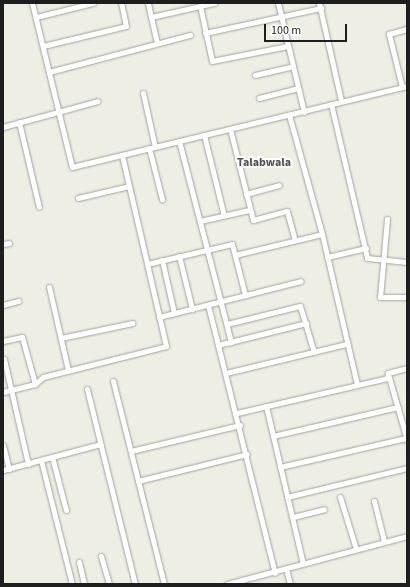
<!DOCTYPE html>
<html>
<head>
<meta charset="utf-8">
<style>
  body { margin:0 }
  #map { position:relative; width:410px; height:587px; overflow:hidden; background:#eeeee4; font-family:"Source Sans 3",sans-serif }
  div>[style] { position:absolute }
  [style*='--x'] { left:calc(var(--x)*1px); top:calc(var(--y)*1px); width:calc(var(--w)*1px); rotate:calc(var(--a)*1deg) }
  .roads { filter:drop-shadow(0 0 1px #a2a2a2) drop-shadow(0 0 1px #a2a2a2) }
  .minor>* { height:5px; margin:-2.5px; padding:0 2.5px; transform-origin:2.5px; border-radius:2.5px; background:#fff }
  span { translate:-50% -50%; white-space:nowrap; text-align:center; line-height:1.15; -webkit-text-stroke:4px #fff; paint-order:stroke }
  .neighbourhood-label { font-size:12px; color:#515151; font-weight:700 }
  .frame { position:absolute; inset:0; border:4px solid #1e1e1e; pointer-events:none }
  .scale { position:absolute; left:264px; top:24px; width:83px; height:18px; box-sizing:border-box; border:2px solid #1e1e1e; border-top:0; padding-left:5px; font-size:12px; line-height:14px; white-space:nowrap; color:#1e1e1e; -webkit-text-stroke:3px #fff; paint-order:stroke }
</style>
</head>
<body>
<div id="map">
  <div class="roads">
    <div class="minor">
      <div style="--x:32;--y:3;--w:169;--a:76.3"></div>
      <div style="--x:72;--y:167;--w:345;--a:-13.6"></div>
      <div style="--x:148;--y:3;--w:14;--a:78"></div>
      <div style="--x:151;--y:17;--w:65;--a:-12.5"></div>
      <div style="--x:278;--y:3;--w:112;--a:76.6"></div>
      <div style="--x:319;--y:3;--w:100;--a:77.3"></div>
      <div style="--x:200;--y:6;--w:56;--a:77.7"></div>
      <div style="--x:212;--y:61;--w:77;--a:-11.2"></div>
      <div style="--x:36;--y:17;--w:59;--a:-13.8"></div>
      <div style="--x:151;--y:17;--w:26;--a:77"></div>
      <div style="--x:205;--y:33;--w:119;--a:-12.2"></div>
      <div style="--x:43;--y:46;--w:85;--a:-13.5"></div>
      <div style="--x:126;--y:26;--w:24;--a:-102"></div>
      <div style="--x:49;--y:72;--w:146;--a:-14.7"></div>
      <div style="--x:255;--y:75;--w:39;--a:-13"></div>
      <div style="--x:402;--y:87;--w:55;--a:-103.8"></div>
      <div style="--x:389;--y:34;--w:19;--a:-16"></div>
      <div style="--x:143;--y:93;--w:55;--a:77.5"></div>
      <div style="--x:259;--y:98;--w:40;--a:-14.4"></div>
      <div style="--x:331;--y:104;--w:158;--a:76.8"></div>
      <div style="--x:367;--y:258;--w:40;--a:5.7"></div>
      <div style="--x:289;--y:115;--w:123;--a:74.5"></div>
      <div style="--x:322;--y:234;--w:154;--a:76.9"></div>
      <div style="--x:19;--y:122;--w:87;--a:76.8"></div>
      <div style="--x:3;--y:127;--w:98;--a:-15.3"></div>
      <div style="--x:230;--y:129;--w:94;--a:75.8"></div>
      <div style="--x:253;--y:220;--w:35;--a:-15"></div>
      <div style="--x:287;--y:211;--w:30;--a:75"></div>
      <div style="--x:204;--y:135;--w:83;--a:76.1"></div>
      <div style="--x:179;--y:141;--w:208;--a:75.5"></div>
      <div style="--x:149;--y:148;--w:53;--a:75.7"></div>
      <div style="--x:246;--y:194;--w:34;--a:-15"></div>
      <div style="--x:78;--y:198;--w:52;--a:-13.2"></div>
      <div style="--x:387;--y:219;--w:78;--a:95.1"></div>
      <div style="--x:380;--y:297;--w:27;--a:0"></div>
      <div style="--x:200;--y:221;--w:50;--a:-12.7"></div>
      <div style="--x:3;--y:244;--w:6;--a:-9"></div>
      <div style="--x:235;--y:255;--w:89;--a:-13.6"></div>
      <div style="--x:179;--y:256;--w:55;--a:76.2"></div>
      <div style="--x:327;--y:257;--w:40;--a:-13"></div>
      <div style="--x:162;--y:260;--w:54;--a:77.2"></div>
      <div style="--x:147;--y:264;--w:87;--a:-13.2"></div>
      <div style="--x:232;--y:244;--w:53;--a:75.7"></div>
      <div style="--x:49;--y:287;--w:85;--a:77.1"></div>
      <div style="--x:3;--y:305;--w:16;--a:-15"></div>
      <div style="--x:208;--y:305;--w:276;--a:76"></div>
      <div style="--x:159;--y:317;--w:146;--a:-14.2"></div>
      <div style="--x:227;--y:324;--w:75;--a:-13.9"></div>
      <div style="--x:300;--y:306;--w:48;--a:73.1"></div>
      <div style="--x:61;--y:338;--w:73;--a:-11.9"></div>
      <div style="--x:3;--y:341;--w:19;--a:-12"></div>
      <div style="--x:22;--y:337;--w:49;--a:74.5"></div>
      <div style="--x:218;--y:345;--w:91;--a:-14"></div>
      <div style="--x:4;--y:359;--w:108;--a:77.1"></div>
      <div style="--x:226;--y:373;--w:123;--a:-13.6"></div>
      <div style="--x:388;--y:374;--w:69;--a:73.9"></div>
      <div style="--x:113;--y:381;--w:209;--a:75.9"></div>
      <div style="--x:87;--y:389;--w:201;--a:76.2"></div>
      <div style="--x:3;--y:392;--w:33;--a:-14"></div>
      <div style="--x:35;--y:384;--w:11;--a:-41"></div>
      <div style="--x:43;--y:377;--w:127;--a:-14.1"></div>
      <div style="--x:166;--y:346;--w:196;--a:-103"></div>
      <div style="--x:266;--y:406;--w:162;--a:76.8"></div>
      <div style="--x:237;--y:413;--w:154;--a:-13.1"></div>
      <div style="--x:387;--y:378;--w:5;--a:-79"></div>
      <div style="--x:388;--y:373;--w:20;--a:-15"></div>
      <div style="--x:273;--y:436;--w:128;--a:-13.1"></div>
      <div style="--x:3;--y:445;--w:25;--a:76"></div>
      <div style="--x:131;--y:451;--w:112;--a:-13.4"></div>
      <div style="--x:52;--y:457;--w:55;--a:75.2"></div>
      <div style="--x:41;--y:460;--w:128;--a:76"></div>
      <div style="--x:280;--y:467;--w:129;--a:-13"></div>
      <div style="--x:3;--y:470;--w:101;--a:-14.9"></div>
      <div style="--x:138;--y:481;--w:112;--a:-13.9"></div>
      <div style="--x:287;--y:497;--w:123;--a:-13.6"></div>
      <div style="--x:340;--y:497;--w:54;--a:72.9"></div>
      <div style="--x:374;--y:501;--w:41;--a:76"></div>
      <div style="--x:293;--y:517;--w:32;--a:-14"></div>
      <div style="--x:101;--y:556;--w:29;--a:74"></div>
      <div style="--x:79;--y:562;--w:23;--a:77"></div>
      <div style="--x:286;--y:569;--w:16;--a:75"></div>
      <div style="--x:227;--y:584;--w:186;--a:-14.9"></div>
    </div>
  </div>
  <div class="neighbourhood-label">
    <span style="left:264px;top:163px">Talabwala</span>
  </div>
  <div class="frame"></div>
  <div class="scale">100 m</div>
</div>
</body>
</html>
